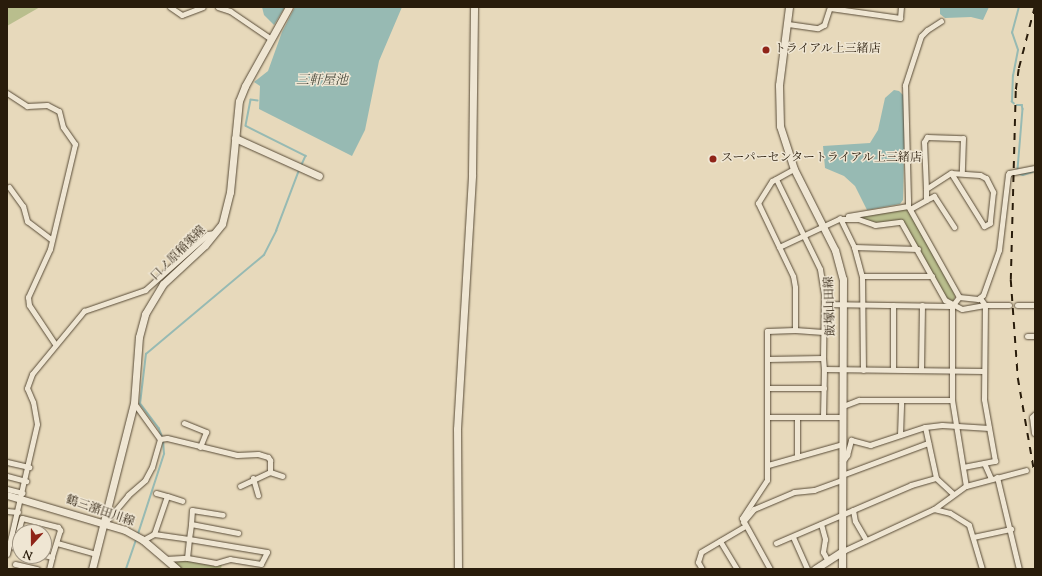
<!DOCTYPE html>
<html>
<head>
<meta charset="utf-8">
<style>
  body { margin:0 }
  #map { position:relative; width:1042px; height:576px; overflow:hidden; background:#e7d9bb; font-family:"Sorts Mill Goudy","Noto Serif JP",serif }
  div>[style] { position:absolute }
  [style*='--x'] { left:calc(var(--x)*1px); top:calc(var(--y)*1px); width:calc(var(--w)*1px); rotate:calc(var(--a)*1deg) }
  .green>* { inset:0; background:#b9be8d }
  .water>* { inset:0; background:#97bab3 }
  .stream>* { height:1.5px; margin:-0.75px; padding:0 0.75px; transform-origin:0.75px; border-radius:0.75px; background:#97bab3 }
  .roads { filter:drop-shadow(0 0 1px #584b37) drop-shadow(0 0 1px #584b37) }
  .street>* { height:5px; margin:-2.5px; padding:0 2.5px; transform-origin:2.5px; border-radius:2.5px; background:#efe6d3 }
  .secondary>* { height:7px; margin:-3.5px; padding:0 3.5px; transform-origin:3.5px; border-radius:3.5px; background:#efe6d3 }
  .rail>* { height:1.5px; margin-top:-0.75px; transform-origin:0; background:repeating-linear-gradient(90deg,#291c0b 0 7px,transparent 0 14px) }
  .dots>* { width:11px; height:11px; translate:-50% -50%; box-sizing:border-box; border:2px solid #efe6d3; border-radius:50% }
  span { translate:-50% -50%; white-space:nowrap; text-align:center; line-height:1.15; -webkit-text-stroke:3px #efe6d3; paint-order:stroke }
  .poi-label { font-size:12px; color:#291c0b }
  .left { translate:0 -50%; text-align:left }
  .street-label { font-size:12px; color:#291c0b }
  .water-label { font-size:13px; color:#4a4b3d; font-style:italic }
  .frame { position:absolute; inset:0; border:8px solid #291c0b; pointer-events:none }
  .north { position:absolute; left:12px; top:524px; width:40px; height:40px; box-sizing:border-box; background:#efe6d3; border:1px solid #a09583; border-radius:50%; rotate:201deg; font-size:11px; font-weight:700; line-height:16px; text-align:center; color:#291c0b }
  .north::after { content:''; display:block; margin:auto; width:14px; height:18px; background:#8f2418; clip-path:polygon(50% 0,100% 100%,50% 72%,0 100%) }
</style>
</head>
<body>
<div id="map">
  <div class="green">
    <div style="clip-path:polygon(7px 7px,40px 7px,7px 26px)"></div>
    <div style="clip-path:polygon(905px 208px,909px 210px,955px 295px,954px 302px,948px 301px,903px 221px,876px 223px,862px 219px,862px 216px)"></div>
    <div style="clip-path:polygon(182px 560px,216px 566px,222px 564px,221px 569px,180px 569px,174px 564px)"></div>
  </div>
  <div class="water">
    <div style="clip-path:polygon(262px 7px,285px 7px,274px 25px,264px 15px)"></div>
    <div style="clip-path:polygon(295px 7px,402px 7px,379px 61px,365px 130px,352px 156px,259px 109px,260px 86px,254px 82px,268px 71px,282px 32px)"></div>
    <div style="clip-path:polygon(940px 7px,989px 7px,983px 20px,971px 17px,945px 18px,940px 14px)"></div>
    <div style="clip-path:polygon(894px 90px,899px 91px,903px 95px,905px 117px,903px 200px,900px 204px,867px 210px,855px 186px,844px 176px,825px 168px,823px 146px,870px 143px,878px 130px,885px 98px)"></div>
  </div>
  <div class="stream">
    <div style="--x:258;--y:101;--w:7;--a:-172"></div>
    <div style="--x:251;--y:100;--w:26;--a:101"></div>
    <div style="--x:246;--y:126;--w:67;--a:26.6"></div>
    <div style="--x:306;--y:156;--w:10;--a:114"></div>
    <div style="--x:1014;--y:104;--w:3;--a:-135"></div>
    <div style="--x:1012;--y:102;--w:26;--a:-88"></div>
    <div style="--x:1013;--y:76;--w:26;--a:-79"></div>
    <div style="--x:1018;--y:50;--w:18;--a:-109"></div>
    <div style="--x:1012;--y:33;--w:27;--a:-75"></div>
    <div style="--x:1017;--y:105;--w:5;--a:0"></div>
    <div style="--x:1022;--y:105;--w:4;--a:76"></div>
    <div style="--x:1023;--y:109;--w:61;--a:94.7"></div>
    <div style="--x:1018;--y:173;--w:5;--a:22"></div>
    <div style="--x:1023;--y:175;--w:13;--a:-18"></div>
    <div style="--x:162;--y:437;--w:9;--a:-111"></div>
    <div style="--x:159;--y:429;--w:31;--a:-127"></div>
    <div style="--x:140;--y:404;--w:50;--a:-83.2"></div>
    <div style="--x:146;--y:354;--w:154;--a:-40"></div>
    <div style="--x:264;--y:255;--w:27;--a:-63"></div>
    <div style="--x:276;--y:231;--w:65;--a:-69.3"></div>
    <div style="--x:138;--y:534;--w:84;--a:-72"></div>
    <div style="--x:164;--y:454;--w:14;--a:-94"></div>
    <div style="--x:126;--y:569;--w:31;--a:-71"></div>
  </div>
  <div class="roads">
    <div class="street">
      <div style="--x:170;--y:7;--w:14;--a:34"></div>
      <div style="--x:182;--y:15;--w:22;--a:-21"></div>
      <div style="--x:218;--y:7;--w:13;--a:18"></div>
      <div style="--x:230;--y:11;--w:50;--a:34.3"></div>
      <div style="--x:830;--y:8;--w:71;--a:8.1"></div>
      <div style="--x:900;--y:18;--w:11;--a:-85"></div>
      <div style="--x:941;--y:21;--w:17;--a:147"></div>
      <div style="--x:927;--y:30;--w:8;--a:135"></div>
      <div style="--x:921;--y:36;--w:52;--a:108.1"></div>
      <div style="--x:905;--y:85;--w:115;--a:88.5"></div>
      <div style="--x:908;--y:200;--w:6;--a:90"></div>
      <div style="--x:908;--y:206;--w:104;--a:60.7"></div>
      <div style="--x:959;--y:297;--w:19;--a:6"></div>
      <div style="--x:978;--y:299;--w:6;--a:-39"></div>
      <div style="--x:983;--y:295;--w:48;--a:-70.4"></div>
      <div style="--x:999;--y:250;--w:76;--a:-83.2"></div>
      <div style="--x:1008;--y:175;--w:2;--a:-63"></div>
      <div style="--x:1009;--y:173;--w:26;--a:-11"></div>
      <div style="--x:788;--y:24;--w:30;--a:8"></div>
      <div style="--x:818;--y:28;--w:7;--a:-27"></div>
      <div style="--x:824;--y:25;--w:19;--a:-72"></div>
      <div style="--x:7;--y:93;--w:24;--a:33"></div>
      <div style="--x:27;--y:106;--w:20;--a:-3"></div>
      <div style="--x:47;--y:105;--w:13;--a:27"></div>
      <div style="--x:59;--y:111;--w:16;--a:76"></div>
      <div style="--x:63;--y:127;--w:21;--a:55"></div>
      <div style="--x:75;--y:144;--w:108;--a:103.4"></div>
      <div style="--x:50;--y:249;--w:53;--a:114.6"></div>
      <div style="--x:28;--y:297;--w:8;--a:83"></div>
      <div style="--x:29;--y:305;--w:47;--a:56.3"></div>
      <div style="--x:776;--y:179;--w:100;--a:63.9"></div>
      <div style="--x:820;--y:269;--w:26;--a:81"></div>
      <div style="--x:824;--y:295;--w:63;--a:90.9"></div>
      <div style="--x:9;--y:187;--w:24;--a:54"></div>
      <div style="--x:23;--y:206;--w:16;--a:75"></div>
      <div style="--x:27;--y:221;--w:31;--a:37"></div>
      <div style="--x:926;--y:189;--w:47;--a:-92.4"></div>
      <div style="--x:924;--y:142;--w:6;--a:-59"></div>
      <div style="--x:927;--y:137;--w:36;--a:2"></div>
      <div style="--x:963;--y:138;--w:34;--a:92"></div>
      <div style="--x:926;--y:200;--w:9;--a:-27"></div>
      <div style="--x:934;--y:196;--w:37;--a:57"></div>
      <div style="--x:910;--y:209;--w:18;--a:-29"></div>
      <div style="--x:926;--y:200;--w:11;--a:-90"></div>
      <div style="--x:926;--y:189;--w:30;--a:-33"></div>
      <div style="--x:951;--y:173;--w:29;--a:4"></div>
      <div style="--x:980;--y:175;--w:7;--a:27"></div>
      <div style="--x:986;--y:178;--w:16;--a:63"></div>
      <div style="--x:993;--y:192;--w:31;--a:96"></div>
      <div style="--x:990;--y:223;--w:7;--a:153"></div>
      <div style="--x:984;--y:226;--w:62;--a:-121.9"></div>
      <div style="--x:848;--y:216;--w:61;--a:-9.5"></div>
      <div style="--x:840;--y:218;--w:32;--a:64"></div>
      <div style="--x:854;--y:247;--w:30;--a:75"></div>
      <div style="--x:862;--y:276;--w:94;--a:89.4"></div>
      <div style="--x:779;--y:247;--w:66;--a:-25"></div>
      <div style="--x:839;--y:219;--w:19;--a:0"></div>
      <div style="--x:858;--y:219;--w:18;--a:19"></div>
      <div style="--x:875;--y:225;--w:26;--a:-7"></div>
      <div style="--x:901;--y:222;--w:90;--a:60.6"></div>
      <div style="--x:945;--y:300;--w:19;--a:28"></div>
      <div style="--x:962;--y:309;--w:23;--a:-10"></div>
      <div style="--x:985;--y:305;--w:24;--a:0"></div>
      <div style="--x:854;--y:247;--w:64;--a:1.8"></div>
      <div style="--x:862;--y:276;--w:70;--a:0"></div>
      <div style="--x:959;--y:297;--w:11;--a:128"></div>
      <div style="--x:952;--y:306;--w:94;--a:90"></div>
      <div style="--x:952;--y:400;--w:87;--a:80.8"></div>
      <div style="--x:824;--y:304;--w:127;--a:0.9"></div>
      <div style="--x:1017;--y:305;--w:18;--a:0"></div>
      <div style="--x:795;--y:330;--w:28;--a:4"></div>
      <div style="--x:1027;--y:336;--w:8;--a:0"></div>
      <div style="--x:767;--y:359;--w:56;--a:-1"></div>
      <div style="--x:823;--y:358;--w:11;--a:85"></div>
      <div style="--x:824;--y:369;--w:160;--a:0.7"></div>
      <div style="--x:893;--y:369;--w:64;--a:-90"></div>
      <div style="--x:921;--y:369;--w:64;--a:-89.1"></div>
      <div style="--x:767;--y:388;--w:57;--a:0"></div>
      <div style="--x:134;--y:403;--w:44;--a:54.2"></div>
      <div style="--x:160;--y:439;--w:7;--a:-8"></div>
      <div style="--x:167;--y:438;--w:72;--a:13.7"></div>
      <div style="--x:237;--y:455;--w:21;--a:-3"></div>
      <div style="--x:258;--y:454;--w:10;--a:17"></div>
      <div style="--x:268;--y:457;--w:4;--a:56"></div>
      <div style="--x:270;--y:460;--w:12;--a:90"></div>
      <div style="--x:270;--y:472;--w:33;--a:155"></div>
      <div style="--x:843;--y:406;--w:17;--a:-21"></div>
      <div style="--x:859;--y:400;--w:93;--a:0"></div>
      <div style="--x:768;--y:417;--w:75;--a:0"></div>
      <div style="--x:797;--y:417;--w:40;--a:90"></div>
      <div style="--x:823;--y:417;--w:48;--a:-88.8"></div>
      <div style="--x:184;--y:423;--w:24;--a:22"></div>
      <div style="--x:206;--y:432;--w:16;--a:112"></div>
      <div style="--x:925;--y:427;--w:52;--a:77.8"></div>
      <div style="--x:936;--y:478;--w:23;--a:43"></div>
      <div style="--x:1034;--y:433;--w:16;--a:-97"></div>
      <div style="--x:1032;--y:417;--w:4;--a:-45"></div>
      <div style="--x:900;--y:435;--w:35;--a:-88"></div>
      <div style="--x:7;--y:462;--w:23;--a:13"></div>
      <div style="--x:842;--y:462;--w:9;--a:-54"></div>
      <div style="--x:847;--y:455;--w:16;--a:-75"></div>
      <div style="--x:851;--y:440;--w:20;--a:15"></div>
      <div style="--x:870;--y:445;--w:58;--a:-18.1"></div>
      <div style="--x:925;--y:427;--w:17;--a:-7"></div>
      <div style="--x:942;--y:425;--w:47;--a:3.7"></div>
      <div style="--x:984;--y:463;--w:17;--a:66"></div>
      <div style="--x:768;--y:465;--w:77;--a:-15.8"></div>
      <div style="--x:963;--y:467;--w:33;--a:-11"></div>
      <div style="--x:995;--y:461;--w:63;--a:-100.1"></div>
      <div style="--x:984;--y:399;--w:94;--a:-89.4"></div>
      <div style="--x:985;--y:305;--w:9;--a:-126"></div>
      <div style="--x:270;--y:472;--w:13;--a:18"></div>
      <div style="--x:842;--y:475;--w:92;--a:-20.4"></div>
      <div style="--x:7;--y:476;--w:20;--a:15"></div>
      <div style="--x:997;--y:477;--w:95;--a:76.6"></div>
      <div style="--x:253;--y:478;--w:18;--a:74"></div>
      <div style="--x:7;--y:489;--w:16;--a:14"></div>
      <div style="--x:156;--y:493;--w:11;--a:15"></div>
      <div style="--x:934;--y:509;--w:16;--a:14"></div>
      <div style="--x:950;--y:513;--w:22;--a:32"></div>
      <div style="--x:969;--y:525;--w:46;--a:73.5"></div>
      <div style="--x:853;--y:510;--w:11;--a:80"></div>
      <div style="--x:855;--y:521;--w:22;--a:60"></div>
      <div style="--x:7;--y:511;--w:11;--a:5"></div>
      <div style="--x:743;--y:522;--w:17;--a:-50"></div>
      <div style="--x:754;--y:509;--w:43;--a:-23"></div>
      <div style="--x:794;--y:492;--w:20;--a:-6"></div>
      <div style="--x:814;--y:490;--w:30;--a:-20"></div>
      <div style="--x:104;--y:524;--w:38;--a:-50"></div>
      <div style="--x:128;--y:495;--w:23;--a:-41"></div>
      <div style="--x:145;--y:480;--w:15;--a:-62"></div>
      <div style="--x:152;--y:467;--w:29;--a:-74"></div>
      <div style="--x:191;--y:524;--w:14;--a:-86"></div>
      <div style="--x:192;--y:510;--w:31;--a:9"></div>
      <div style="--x:821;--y:524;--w:16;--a:75"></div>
      <div style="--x:825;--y:539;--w:13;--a:99"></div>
      <div style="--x:823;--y:552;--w:10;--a:61"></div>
      <div style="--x:154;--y:534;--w:40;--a:-71.1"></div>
      <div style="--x:167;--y:496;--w:16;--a:18"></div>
      <div style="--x:793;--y:537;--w:35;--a:66"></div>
      <div style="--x:973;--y:537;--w:39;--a:-12"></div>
      <div style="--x:143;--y:540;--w:13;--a:-29"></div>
      <div style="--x:154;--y:534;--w:35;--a:8"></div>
      <div style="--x:189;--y:539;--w:79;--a:9.5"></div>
      <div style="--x:267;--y:552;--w:13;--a:117"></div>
      <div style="--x:261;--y:564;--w:31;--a:-171"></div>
      <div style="--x:230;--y:559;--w:15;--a:164"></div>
      <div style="--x:216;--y:563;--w:29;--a:-170"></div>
      <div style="--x:187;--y:558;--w:19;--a:-84"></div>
      <div style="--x:189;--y:539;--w:15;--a:-82"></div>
      <div style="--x:191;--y:524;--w:48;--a:10.8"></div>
      <div style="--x:720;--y:541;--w:33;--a:59"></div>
      <div style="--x:57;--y:543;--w:41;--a:15.8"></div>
      <div style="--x:776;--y:543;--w:147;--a:-23.2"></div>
      <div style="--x:911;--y:485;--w:26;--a:-16"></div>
      <div style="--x:20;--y:548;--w:6;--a:-171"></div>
      <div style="--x:14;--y:547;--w:30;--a:-75"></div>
      <div style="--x:22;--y:518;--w:37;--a:14"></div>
      <div style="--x:58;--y:527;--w:4;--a:56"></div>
      <div style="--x:60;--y:530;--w:28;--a:107"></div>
      <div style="--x:52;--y:557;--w:8;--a:-166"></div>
      <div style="--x:843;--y:551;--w:100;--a:-24.8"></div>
      <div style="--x:934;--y:509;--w:39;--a:-36"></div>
      <div style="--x:966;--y:486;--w:62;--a:-14.9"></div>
      <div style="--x:7;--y:554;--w:133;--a:-77"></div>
      <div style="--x:37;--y:424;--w:22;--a:-100"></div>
      <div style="--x:33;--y:402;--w:15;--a:-113"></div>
      <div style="--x:27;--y:388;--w:15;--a:-70"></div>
      <div style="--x:32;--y:374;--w:82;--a:-50.5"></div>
      <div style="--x:84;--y:311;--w:65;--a:-19"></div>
      <div style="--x:145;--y:290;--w:84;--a:-41.6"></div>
      <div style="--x:208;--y:234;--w:6;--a:-9"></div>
      <div style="--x:165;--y:559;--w:22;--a:-3"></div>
      <div style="--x:15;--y:564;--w:23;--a:13"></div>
      <div style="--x:49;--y:569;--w:12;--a:-76"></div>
      <div style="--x:702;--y:569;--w:8;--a:-120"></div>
      <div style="--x:698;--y:562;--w:10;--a:-73"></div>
      <div style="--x:701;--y:552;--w:51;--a:-30.6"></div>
      <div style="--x:770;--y:569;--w:58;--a:-118.8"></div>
      <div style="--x:742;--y:518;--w:45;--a:-56.7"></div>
      <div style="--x:767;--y:480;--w:149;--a:-90"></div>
      <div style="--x:767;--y:331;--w:28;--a:-2"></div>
      <div style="--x:795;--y:330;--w:43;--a:-90"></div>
      <div style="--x:795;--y:287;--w:11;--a:-100"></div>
      <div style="--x:793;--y:276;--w:81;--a:-115.6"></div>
      <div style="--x:758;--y:203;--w:26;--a:-58"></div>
      <div style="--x:772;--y:181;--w:25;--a:-29"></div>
    </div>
    <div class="secondary">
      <div style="--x:789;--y:7;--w:79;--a:97.3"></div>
      <div style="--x:779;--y:85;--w:41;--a:88.6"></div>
      <div style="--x:780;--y:126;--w:45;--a:72"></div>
      <div style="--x:794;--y:169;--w:91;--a:63.2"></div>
      <div style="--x:835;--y:250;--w:30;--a:75"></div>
      <div style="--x:843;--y:279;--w:290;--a:90.2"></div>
      <div style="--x:235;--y:138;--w:92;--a:24.3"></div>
      <div style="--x:7;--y:495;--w:123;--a:16.5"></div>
      <div style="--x:125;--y:530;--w:21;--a:29"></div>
      <div style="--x:143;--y:540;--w:45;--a:40.5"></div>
      <div style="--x:92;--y:569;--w:171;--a:-75.8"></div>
      <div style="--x:134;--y:403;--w:66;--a:-85.7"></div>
      <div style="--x:139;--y:337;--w:24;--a:-75"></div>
      <div style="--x:145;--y:314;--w:35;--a:-59"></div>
      <div style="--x:163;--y:284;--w:57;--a:-42.9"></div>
      <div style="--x:205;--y:245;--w:27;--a:-51"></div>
      <div style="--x:222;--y:224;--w:33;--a:-76"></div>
      <div style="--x:230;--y:192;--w:91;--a:-84.4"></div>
      <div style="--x:239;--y:101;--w:16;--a:-68"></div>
      <div style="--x:245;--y:86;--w:90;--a:-60.9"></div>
      <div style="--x:458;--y:569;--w:140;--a:-90.4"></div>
      <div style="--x:457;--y:429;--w:255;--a:-86.6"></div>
      <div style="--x:472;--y:174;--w:167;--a:-89.3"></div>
      <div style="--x:815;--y:569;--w:33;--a:-33"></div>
    </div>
  </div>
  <div class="rail">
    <div style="--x:1035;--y:7;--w:64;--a:104.5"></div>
    <div style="--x:1019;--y:69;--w:22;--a:98"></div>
    <div style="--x:1016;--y:91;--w:189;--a:91.5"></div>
    <div style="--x:1011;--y:280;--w:98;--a:85.9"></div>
    <div style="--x:1018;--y:378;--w:98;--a:80.1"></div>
  </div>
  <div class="dots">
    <div style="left:766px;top:50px;background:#8f2418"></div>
    <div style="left:713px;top:159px;background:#8f2418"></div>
  </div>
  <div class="poi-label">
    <span class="left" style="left:774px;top:50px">トライアル上三緒店</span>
    <span class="left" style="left:721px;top:159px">スーパーセンタートライアル上三緒店</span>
  </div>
  <div class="street-label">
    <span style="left:179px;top:254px;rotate:-45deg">口ノ原稲築線</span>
    <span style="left:831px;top:306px;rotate:-92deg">飯塚山田線</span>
    <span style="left:100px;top:512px;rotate:19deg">鶴三潴田川線</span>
  </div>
  <div class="water-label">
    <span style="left:322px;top:81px">三軒屋池</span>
  </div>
  <div class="frame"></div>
  <div class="north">N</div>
</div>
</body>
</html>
